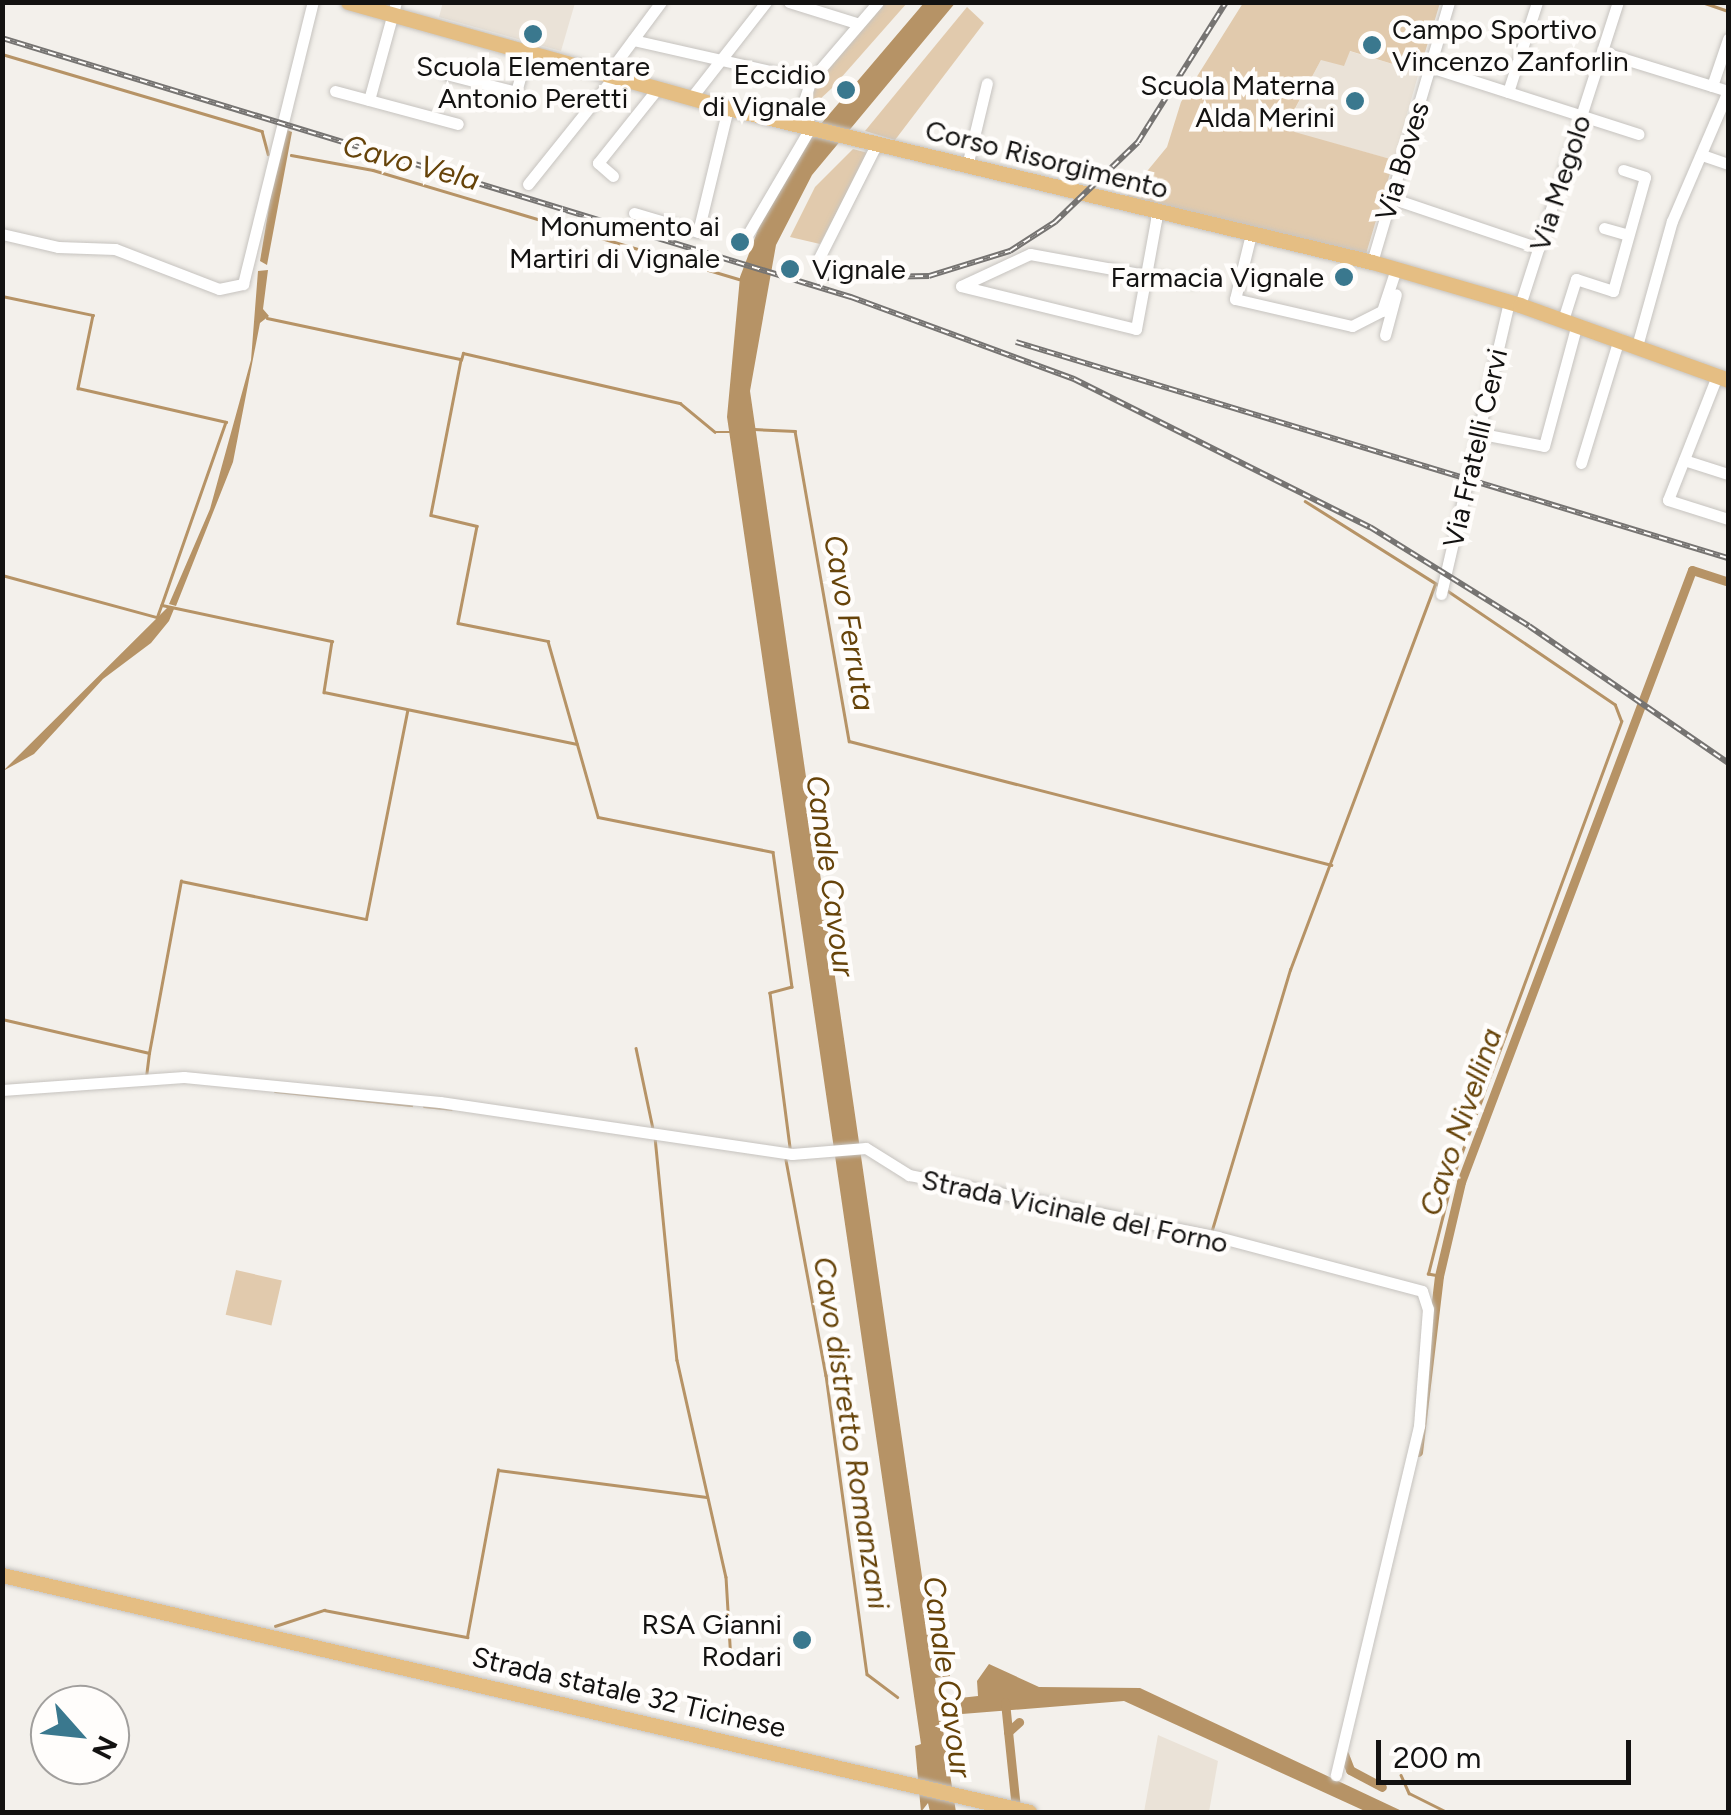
<!DOCTYPE html>
<html>
<head>
<meta charset="utf-8">
<style>
  body { margin:0 }
  #map { position:relative; width:1731px; height:1815px; overflow:hidden; background:#f3f0eb; font-family:Figtree,sans-serif }
  div>[style] { position:absolute }
  [style*='--x'] { left:calc(var(--x)*1px); top:calc(var(--y)*1px); width:calc(var(--w)*1px); rotate:calc(var(--a)*1deg) }
  .built>* { inset:0; background:#eae2d7 }
  .green>* { inset:0; background:#e1caad; transform-origin:0 0 }
  .water>* { inset:0; background:#b69366 }
  .stream>* { height:2.5px; margin:-1.25px; padding:0 1.25px; transform-origin:1.25px; border-radius:1.25px; background:#b69366 }
  .canal>* { height:9px; margin:-4.5px; padding:0 4.5px; transform-origin:4.5px; border-radius:4.5px; background:#b69366 }
  .roads { filter:drop-shadow(0 0 2px #c6c3bf) drop-shadow(0 0 2px #c6c3bf) }
  .minor>* { height:11px; margin:-5.5px; padding:0 5.5px; transform-origin:5.5px; border-radius:5.5px; background:#fff }
  .major>* { height:15px; margin:-7.5px; padding:0 7.5px; transform-origin:7.5px; border-radius:7.5px; background:#e5be83 }
  .rail>* { height:6px; margin-top:-3px; transform-origin:0; background:repeating-linear-gradient(90deg,#fffdfb 0 8px,#767472 0 16px); box-sizing:border-box; border-block:2px solid #767472 }
  .dots>* { width:28px; height:28px; translate:-50% -50%; box-sizing:border-box; border:5px solid #fffdfb; border-radius:50% }
  span { translate:-50% -50%; white-space:nowrap; text-align:center; line-height:1.15; -webkit-text-stroke:9px #fffdfb; paint-order:stroke }
  .poi-label { font-size:28px; color:#131211 }
  .left { translate:0 -50%; text-align:left }
  .right { translate:-100% -50%; text-align:right }
  .street-label { font-size:28px; color:#131211 }
  .water-label { font-size:30px; color:#664309; font-style:italic }
  .frame { position:absolute; inset:0; border:5px solid #131211; pointer-events:none }
  .north { position:absolute; left:30px; top:1685px; width:100px; height:100px; box-sizing:border-box; background:#fffdfb; border:2px solid #a19f9d; border-radius:50%; rotate:117deg; font-size:28px; font-weight:700; line-height:40px; text-align:center; color:#131211 }
  .north::after { content:''; display:block; margin:auto; width:35px; height:45px; background:#3a788e; clip-path:polygon(50% 0,100% 100%,50% 72%,0 100%) }
  .scale { position:absolute; left:1376px; top:1740px; width:255px; height:45px; box-sizing:border-box; border:5px solid #131211; border-top:0; padding-left:12px; font-size:30px; line-height:35px; white-space:nowrap; color:#131211; -webkit-text-stroke:8px #fffdfb; paint-order:stroke }
</style>
</head>
<body>
<div id="map">
  <div class="built">
    <div style="clip-path:polygon(443px 2px,575px 2px,575px 3px,561px 51px,439px 17px)"></div>
    <div style="clip-path:polygon(1349px 51px,1419px 72px,1394px 160px,1284px 130px,1321px 60px)"></div>
    <div style="clip-path:polygon(1158px 1735px,1218px 1761px,1209px 1812px,1144px 1812px)"></div>
  </div>
  <div class="green">
    <div style="clip-path:polygon(882px 3px,907px 3px,832px 88px,818px 101px,810px 99px,814px 82px)"></div>
    <div style="clip-path:polygon(1243px 3px,1440px 3px,1419px 72px,1350px 51px,1344px 66px,1321px 60px,1284px 129px,1394px 160px,1366px 254px,1125px 198px,1167px 147px,1181px 102px)"></div>
    <div style="clip-path:polygon(967px 7px,984px 23px,895px 140px,865px 131px)"></div>
    <div style="clip-path:polygon(853px 149px,868px 153px,820px 244px,790px 237px,815px 187px)"></div>
    <div style="left:236px;top:1270px;width:47px;height:46px;rotate:13deg"></div>
  </div>
  <div class="water">
    <div style="clip-path:polygon(956px 2px,812px 175px,776px 245px,750px 391px,935px 1666px,949px 1665px,950px 1676px,935px 1678px,939px 1701px,953px 1700px,955px 1714px,941px 1717px,956px 1812px,930px 1812px,928px 1803px,921px 1812px,915px 1746px,921px 1744px,727px 417px,740px 277px,764px 214px,809px 138px,924px 3px)"></div>
    <div style="clip-path:polygon(282px 128px,292px 132px,267px 265px,260px 261px)"></div>
    <div style="clip-path:polygon(268px 270px,263px 309px,269px 316px,260px 323px,233px 462px,176px 606px,169px 604px,210px 509px,251px 360px,258px 271px)"></div>
    <div style="clip-path:polygon(168px 607px,174px 609px,169px 621px,151px 643px,103px 679px,34px 754px,3px 771px)"></div>
    <div style="clip-path:polygon(989px 1664px,1039px 1687px,1140px 1688px,1404px 1812px,1367px 1812px,1124px 1701px,962px 1714px,960px 1698px,978px 1696px,977px 1681px)"></div>
  </div>
  <div class="stream">
    <div style="--x:1702;--y:2;--w:28;--a:19"></div>
    <div style="--x:2;--y:54;--w:271;--a:16.5"></div>
    <div style="--x:262;--y:131;--w:24;--a:75"></div>
    <div style="--x:291;--y:155;--w:83;--a:10.4"></div>
    <div style="--x:373;--y:170;--w:382;--a:16.6"></div>
    <div style="--x:2;--y:296;--w:93;--a:11.8"></div>
    <div style="--x:93;--y:315;--w:75;--a:101.6"></div>
    <div style="--x:78;--y:388;--w:152;--a:12.9"></div>
    <div style="--x:226;--y:422;--w:194;--a:109.3"></div>
    <div style="--x:162;--y:605;--w:174;--a:12"></div>
    <div style="--x:332;--y:641;--w:52;--a:98.9"></div>
    <div style="--x:324;--y:692;--w:258;--a:11.6"></div>
    <div style="--x:267;--y:318;--w:197;--a:12"></div>
    <div style="--x:461;--y:360;--w:158;--a:101"></div>
    <div style="--x:431;--y:515;--w:47;--a:13.4"></div>
    <div style="--x:477;--y:526;--w:99;--a:101.1"></div>
    <div style="--x:458;--y:623;--w:92;--a:11.3"></div>
    <div style="--x:548;--y:641;--w:183;--a:74.1"></div>
    <div style="--x:598;--y:817;--w:178;--a:11.3"></div>
    <div style="--x:773;--y:852;--w:136;--a:82"></div>
    <div style="--x:792;--y:987;--w:23;--a:165"></div>
    <div style="--x:770;--y:993;--w:156;--a:82.6"></div>
    <div style="--x:461;--y:360;--w:7;--a:-74"></div>
    <div style="--x:463;--y:353;--w:223;--a:13"></div>
    <div style="--x:680;--y:403;--w:45;--a:39.6"></div>
    <div style="--x:715;--y:432;--w:16;--a:0"></div>
    <div style="--x:754;--y:429;--w:41;--a:2.8"></div>
    <div style="--x:795;--y:431;--w:315;--a:80.1"></div>
    <div style="--x:849;--y:741;--w:498;--a:14.4"></div>
    <div style="--x:1305;--y:501;--w:156;--a:32.2"></div>
    <div style="--x:2;--y:575;--w:161;--a:15.2"></div>
    <div style="--x:157;--y:617;--w:12;--a:-70"></div>
    <div style="--x:2;--y:1019;--w:151;--a:13"></div>
    <div style="--x:149;--y:1053;--w:175;--a:-79.5"></div>
    <div style="--x:181;--y:881;--w:189;--a:11.6"></div>
    <div style="--x:366;--y:919;--w:212;--a:-78.8"></div>
    <div style="--x:636;--y:1048;--w:83;--a:78.1"></div>
    <div style="--x:146;--y:1077;--w:24;--a:-83"></div>
    <div style="--x:275;--y:1091;--w:137;--a:5.9"></div>
    <div style="--x:424;--y:1106;--w:27;--a:6"></div>
    <div style="--x:655;--y:1137;--w:224;--a:84.4"></div>
    <div style="--x:677;--y:1360;--w:222;--a:77.3"></div>
    <div style="--x:726;--y:1577;--w:84;--a:86.6"></div>
    <div style="--x:786;--y:1160;--w:219;--a:79.5"></div>
    <div style="--x:826;--y:1375;--w:302;--a:82.2"></div>
    <div style="--x:867;--y:1674;--w:38;--a:37"></div>
    <div style="--x:1211;--y:1233;--w:275;--a:-73.3"></div>
    <div style="--x:1290;--y:970;--w:411;--a:-69.4"></div>
    <div style="--x:1439;--y:1276;--w:11;--a:-170"></div>
    <div style="--x:1428;--y:1274;--w:98;--a:-75.8"></div>
    <div style="--x:1452;--y:1179;--w:488;--a:-69.7"></div>
    <div style="--x:1621;--y:721;--w:17;--a:-111"></div>
    <div style="--x:1615;--y:705;--w:203;--a:-145.8"></div>
    <div style="--x:275;--y:1626;--w:52;--a:-18.1"></div>
    <div style="--x:324;--y:1610;--w:146;--a:10.7"></div>
    <div style="--x:467;--y:1637;--w:170;--a:-79.5"></div>
    <div style="--x:498;--y:1470;--w:210;--a:7.4"></div>
    <div style="--x:1401;--y:1775;--w:20;--a:66"></div>
    <div style="--x:1409;--y:1793;--w:42;--a:26.6"></div>
  </div>
  <div class="canal">
    <div style="--x:1418;--y:1452;--w:177;--a:-83.2"></div>
    <div style="--x:1439;--y:1276;--w:97;--a:-76.8"></div>
    <div style="--x:1461;--y:1182;--w:654;--a:-69.32"></div>
    <div style="--x:1692;--y:570;--w:38;--a:18"></div>
    <div style="--x:1005;--y:1702;--w:108;--a:84.1"></div>
    <div style="--x:1008;--y:1732;--w:15;--a:-42"></div>
    <div style="--x:1344;--y:1754;--w:17;--a:69"></div>
    <div style="--x:1350;--y:1770;--w:36;--a:28"></div>
  </div>
  <div class="roads">
    <div class="minor">
      <div style="--x:789;--y:2;--w:73;--a:17.4"></div>
      <div style="--x:633;--y:40;--w:182;--a:12.7"></div>
      <div style="--x:1602;--y:52;--w:132;--a:17.2"></div>
      <div style="--x:1430;--y:67;--w:219;--a:17.8"></div>
      <div style="--x:446;--y:74;--w:72;--a:14.4"></div>
      <div style="--x:516;--y:92;--w:41;--a:-74.2"></div>
      <div style="--x:606;--y:76;--w:92;--a:-53.4"></div>
      <div style="--x:1712;--y:86;--w:50;--a:-71.2"></div>
      <div style="--x:335;--y:91;--w:127;--a:15"></div>
      <div style="--x:1508;--y:92;--w:95;--a:-72.1"></div>
      <div style="--x:691;--y:98;--w:122;--a:-52"></div>
      <div style="--x:369;--y:100;--w:102;--a:-74.6"></div>
      <div style="--x:1702;--y:155;--w:28;--a:19"></div>
      <div style="--x:967;--y:166;--w:85;--a:-76.5"></div>
      <div style="--x:613;--y:176;--w:20;--a:-139"></div>
      <div style="--x:598;--y:163;--w:95;--a:-51.4"></div>
      <div style="--x:528;--y:184;--w:136;--a:-51.3"></div>
      <div style="--x:1391;--y:198;--w:156;--a:18.7"></div>
      <div style="--x:1157;--y:212;--w:8;--a:97"></div>
      <div style="--x:1156;--y:220;--w:56;--a:100.3"></div>
      <div style="--x:1146;--y:275;--w:55;--a:100.5"></div>
      <div style="--x:1136;--y:329;--w:180;--a:-166.2"></div>
      <div style="--x:961;--y:286;--w:76;--a:-24.9"></div>
      <div style="--x:1030;--y:254;--w:118;--a:10.3"></div>
      <div style="--x:1146;--y:275;--w:47;--a:8.7"></div>
      <div style="--x:634;--y:213;--w:67;--a:16.5"></div>
      <div style="--x:698;--y:232;--w:128;--a:-76.4"></div>
      <div style="--x:1604;--y:228;--w:25;--a:16"></div>
      <div style="--x:2;--y:234;--w:57;--a:13.1"></div>
      <div style="--x:58;--y:247;--w:57;--a:2"></div>
      <div style="--x:115;--y:249;--w:111;--a:21"></div>
      <div style="--x:219;--y:289;--w:25;--a:-12"></div>
      <div style="--x:243;--y:284;--w:291;--a:-76.1"></div>
      <div style="--x:1251;--y:234;--w:67;--a:103.8"></div>
      <div style="--x:1235;--y:299;--w:120;--a:13"></div>
      <div style="--x:1352;--y:326;--w:34;--a:-27"></div>
      <div style="--x:1382;--y:311;--w:44;--a:-71.6"></div>
      <div style="--x:745;--y:239;--w:129;--a:-59.6"></div>
      <div style="--x:810;--y:128;--w:28;--a:-103"></div>
      <div style="--x:804;--y:101;--w:22;--a:-72"></div>
      <div style="--x:811;--y:80;--w:103;--a:-49.3"></div>
      <div style="--x:818;--y:260;--w:131;--a:-63.2"></div>
      <div style="--x:1372;--y:262;--w:271;--a:-73.5"></div>
      <div style="--x:1520;--y:305;--w:318;--a:-72.1"></div>
      <div style="--x:1563;--y:320;--w:43;--a:-72.4"></div>
      <div style="--x:1576;--y:279;--w:39;--a:18"></div>
      <div style="--x:1613;--y:291;--w:118;--a:-74.3"></div>
      <div style="--x:1645;--y:177;--w:23;--a:-162"></div>
      <div style="--x:1385;--y:335;--w:42;--a:-75"></div>
      <div style="--x:1637;--y:346;--w:130;--a:-74.4"></div>
      <div style="--x:1672;--y:221;--w:142;--a:-66.7"></div>
      <div style="--x:1717;--y:376;--w:133;--a:111.6"></div>
      <div style="--x:1668;--y:500;--w:63;--a:17.6"></div>
      <div style="--x:1477;--y:433;--w:68;--a:11"></div>
      <div style="--x:1544;--y:446;--w:126;--a:-74.9"></div>
      <div style="--x:1684;--y:460;--w:46;--a:17.7"></div>
      <div style="--x:1581;--y:463;--w:130;--a:-73"></div>
      <div style="--x:1441;--y:594;--w:300;--a:-76.9"></div>
      <div style="--x:2;--y:1090;--w:182;--a:-4.1"></div>
      <div style="--x:184;--y:1077;--w:257;--a:5.6"></div>
      <div style="--x:440;--y:1102;--w:356;--a:8.4"></div>
      <div style="--x:792;--y:1154;--w:74;--a:-4.6"></div>
      <div style="--x:866;--y:1148;--w:51;--a:32.1"></div>
      <div style="--x:909;--y:1175;--w:315;--a:11.3"></div>
      <div style="--x:1218;--y:1237;--w:211;--a:14.8"></div>
      <div style="--x:1422;--y:1291;--w:19;--a:72"></div>
      <div style="--x:1428;--y:1309;--w:117;--a:94.4"></div>
      <div style="--x:1419;--y:1426;--w:359;--a:103.4"></div>
    </div>
    <div class="major">
      <div style="--x:348;--y:2;--w:395;--a:15.6"></div>
      <div style="--x:728;--y:108;--w:662;--a:13.45"></div>
      <div style="--x:1372;--y:262;--w:154;--a:16.2"></div>
      <div style="--x:1520;--y:305;--w:221;--a:19.8"></div>
      <div style="--x:2;--y:1575;--w:1054;--a:12.99"></div>
    </div>
  </div>
  <div class="rail">
    <div style="--x:2;--y:38;--w:888;--a:16.97"></div>
    <div style="--x:851;--y:297;--w:238;--a:20.2"></div>
    <div style="--x:1074;--y:379;--w:331;--a:26.6"></div>
    <div style="--x:1370;--y:527;--w:187;--a:31.9"></div>
    <div style="--x:1529;--y:626;--w:242;--a:34.5"></div>
    <div style="--x:819;--y:278;--w:110;--a:-1"></div>
    <div style="--x:929;--y:276;--w:85;--a:-17.2"></div>
    <div style="--x:1010;--y:251;--w:54;--a:-32.8"></div>
    <div style="--x:1055;--y:222;--w:115;--a:-43.9"></div>
    <div style="--x:1138;--y:142;--w:165;--a:-57.8"></div>
    <div style="--x:1016;--y:342;--w:744;--a:16.88"></div>
  </div>
  <div class="dots">
    <div style="left:533px;top:34px;background:#3a788e"></div>
    <div style="left:1372px;top:45px;background:#3a788e"></div>
    <div style="left:846px;top:90px;background:#3a788e"></div>
    <div style="left:1355px;top:101px;background:#3a788e"></div>
    <div style="left:740px;top:242px;background:#3a788e"></div>
    <div style="left:790px;top:269px;background:#3a788e"></div>
    <div style="left:1344px;top:277px;background:#3a788e"></div>
    <div style="left:802px;top:1640px;background:#3a788e"></div>
  </div>
  <div class="poi-label">
    <span class="left" style="left:1392px;top:45px">Campo Sportivo<br>Vincenzo Zanforlin</span>
    <span style="left:533px;top:82px">Scuola Elementare<br>Antonio Peretti</span>
    <span class="right" style="left:826px;top:90px">Eccidio<br>di Vignale</span>
    <span class="right" style="left:1335px;top:101px">Scuola Materna<br>Alda Merini</span>
    <span class="right" style="left:720px;top:242px">Monumento ai<br>Martiri di Vignale</span>
    <span class="left" style="left:812px;top:269px">Vignale</span>
    <span class="right" style="left:1324px;top:277px">Farmacia Vignale</span>
    <span class="right" style="left:782px;top:1640px">RSA Gianni<br>Rodari</span>
  </div>
  <div class="street-label">
    <span style="left:1047px;top:159px;rotate:14deg">Corso Risorgimento</span>
    <span style="left:1402px;top:161px;rotate:-73deg">Via Boves</span>
    <span style="left:1560px;top:183px;rotate:-72deg">Via Megolo</span>
    <span style="left:1475px;top:448px;rotate:-77deg">Via Fratelli Cervi</span>
    <span style="left:1075px;top:1211px;rotate:12deg">Strada Vicinale del Forno</span>
    <span style="left:629px;top:1692px;rotate:13deg">Strada statale 32 Ticinese</span>
  </div>
  <div class="water-label">
    <span style="left:411px;top:163px;rotate:15deg">Cavo Vela</span>
    <span style="left:849px;top:623px;rotate:80deg">Cavo Ferruta</span>
    <span style="left:830px;top:876px;rotate:82deg">Canale Cavour</span>
    <span style="left:1461px;top:1122px;rotate:-71deg">Cavo Nivellina</span>
    <span style="left:851px;top:1433px;rotate:81deg">Cavo distretto Romanzani</span>
    <span style="left:947px;top:1677px;rotate:82deg">Canale Cavour</span>
  </div>
  <div class="frame"></div>
  <div class="north">N</div>
  <div class="scale">200 m</div>
</div>
</body>
</html>
